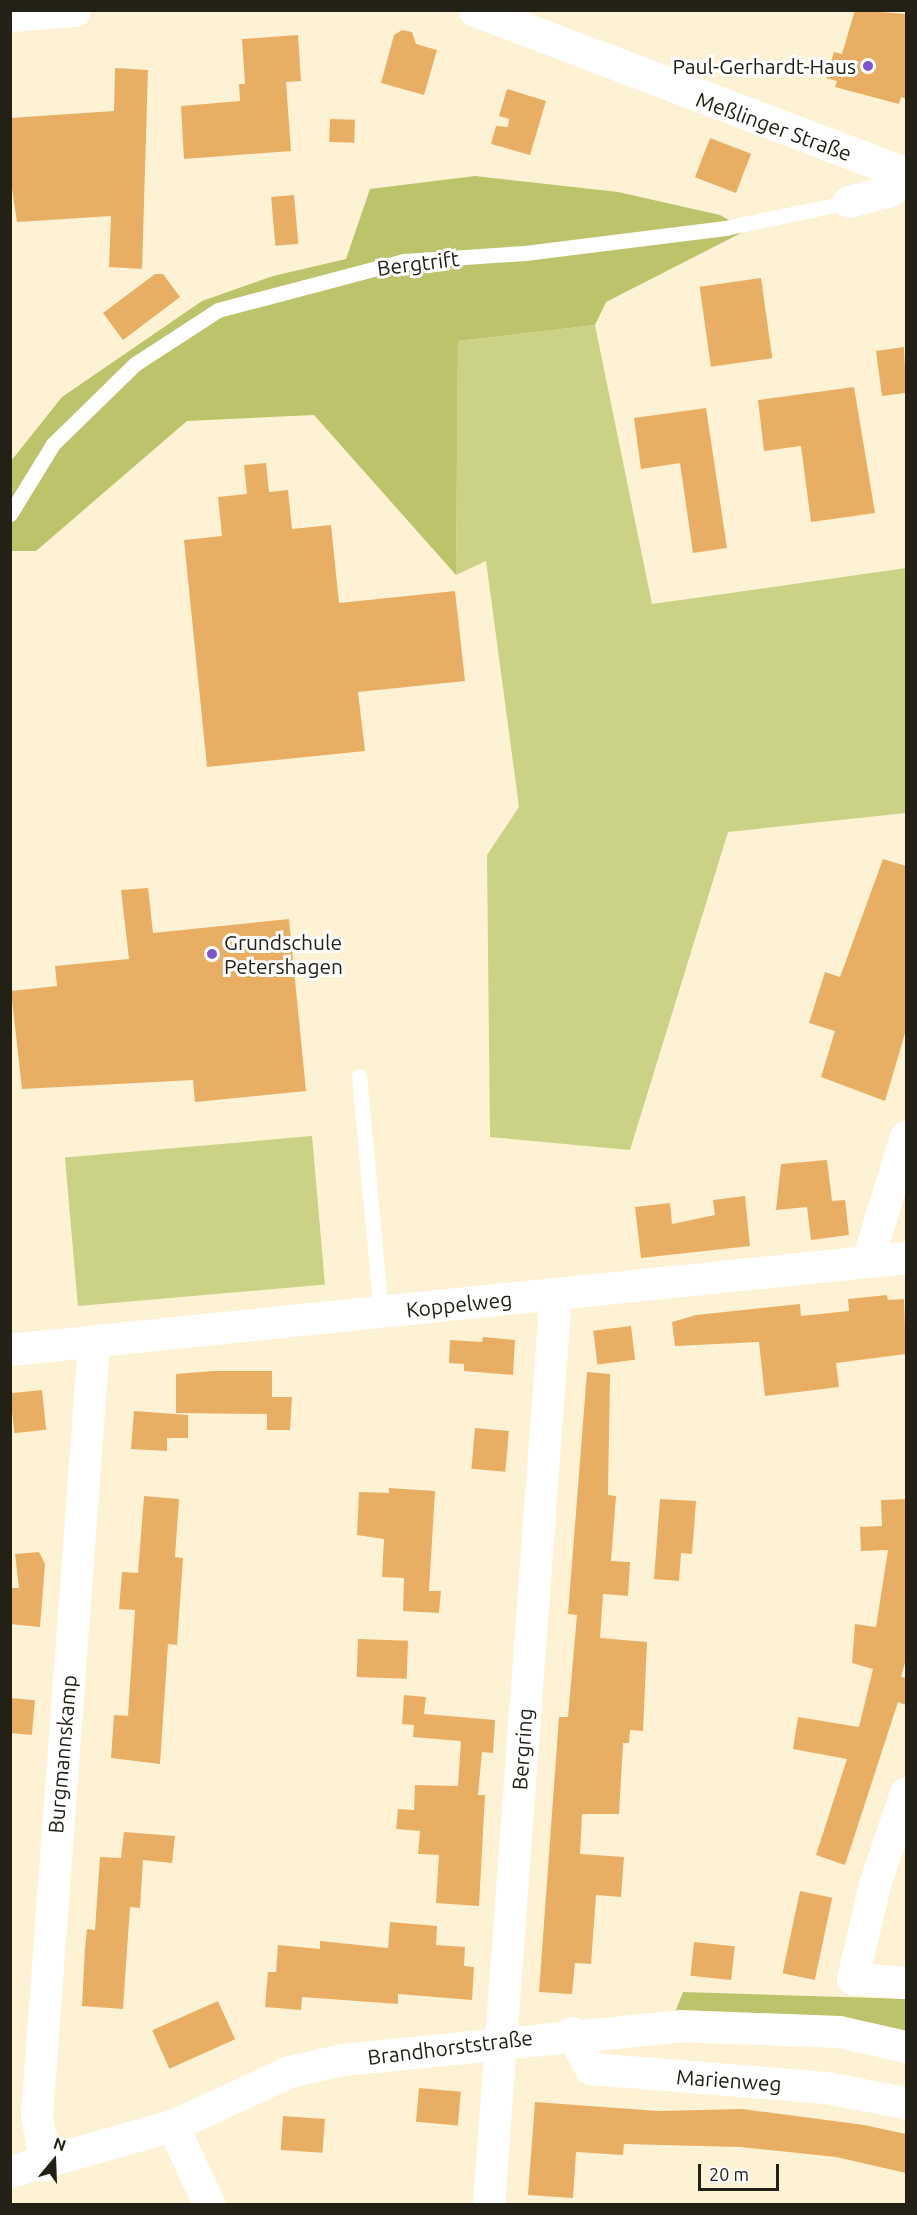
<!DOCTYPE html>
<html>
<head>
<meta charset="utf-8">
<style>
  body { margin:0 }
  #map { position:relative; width:917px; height:2215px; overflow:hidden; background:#fdf3d4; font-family:Ubuntu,sans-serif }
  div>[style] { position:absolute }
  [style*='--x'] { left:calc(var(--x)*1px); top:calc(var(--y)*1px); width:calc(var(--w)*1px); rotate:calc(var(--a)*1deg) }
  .green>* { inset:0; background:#cbd285; transform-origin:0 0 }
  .forest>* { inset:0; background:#bcc36a }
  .building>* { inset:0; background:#e8af64; transform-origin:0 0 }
  .service>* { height:15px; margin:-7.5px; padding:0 7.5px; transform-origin:7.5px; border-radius:7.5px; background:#fff }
  .minor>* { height:32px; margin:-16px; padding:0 16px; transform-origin:16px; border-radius:16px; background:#fff }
  .tertiary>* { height:33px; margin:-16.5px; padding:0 16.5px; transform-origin:16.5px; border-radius:16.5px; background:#fff }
  .dots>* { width:16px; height:16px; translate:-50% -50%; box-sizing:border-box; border:3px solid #fff; border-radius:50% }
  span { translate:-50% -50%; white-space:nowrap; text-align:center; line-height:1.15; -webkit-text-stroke:6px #fff; paint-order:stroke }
  .poi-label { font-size:21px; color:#232015 }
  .right { translate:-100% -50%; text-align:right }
  .left { translate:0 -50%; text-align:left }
  .street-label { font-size:21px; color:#232015 }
  .frame { position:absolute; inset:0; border:12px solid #232015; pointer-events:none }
  .north { position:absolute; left:24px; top:2131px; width:60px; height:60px; -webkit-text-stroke:4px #fff; paint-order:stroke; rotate:19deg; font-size:16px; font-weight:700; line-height:24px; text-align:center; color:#232015 }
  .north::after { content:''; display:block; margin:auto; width:21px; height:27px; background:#232015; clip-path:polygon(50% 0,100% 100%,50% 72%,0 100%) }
  .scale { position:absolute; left:698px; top:2164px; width:81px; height:27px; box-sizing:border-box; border:3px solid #232015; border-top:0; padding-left:8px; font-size:18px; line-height:21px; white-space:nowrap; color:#232015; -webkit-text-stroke:4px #fff; paint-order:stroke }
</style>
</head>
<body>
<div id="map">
  <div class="green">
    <div style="clip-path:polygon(595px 325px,652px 604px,906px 568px,906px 813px,728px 832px,630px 1150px,490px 1137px,487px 855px,519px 807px,486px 561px,456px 575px,458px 341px)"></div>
    <div style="left:312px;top:1136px;width:149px;height:248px;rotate:85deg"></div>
  </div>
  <div class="forest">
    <div style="clip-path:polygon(475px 176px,618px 192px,720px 215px,747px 230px,606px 302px,595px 325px,458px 341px,456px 575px,314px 415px,187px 421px,36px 551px,11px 551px,11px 461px,62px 397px,202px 301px,273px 276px,346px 259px,370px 189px)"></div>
    <div style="clip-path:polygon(683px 1992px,906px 1999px,906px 2038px,674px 2015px)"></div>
  </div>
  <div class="building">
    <div style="clip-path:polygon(855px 10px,906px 14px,906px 99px,901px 97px,899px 104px,835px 87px,837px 81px,826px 78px,834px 52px,842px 54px)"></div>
    <div style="clip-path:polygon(402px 30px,412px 32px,416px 44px,437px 50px,424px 95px,381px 83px,394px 35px)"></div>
    <div style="clip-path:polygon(298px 35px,301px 81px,286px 82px,291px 151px,184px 159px,181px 106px,240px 101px,239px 84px,245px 84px,242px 39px)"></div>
    <div style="clip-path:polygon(115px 68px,148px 70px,142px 269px,109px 267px,111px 216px,17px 222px,12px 189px,10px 118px,114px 111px)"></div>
    <div style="clip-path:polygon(507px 89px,546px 101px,530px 155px,491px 144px,496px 126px,508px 127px,509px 119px,499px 116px)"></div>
    <div style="left:330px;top:119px;width:25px;height:23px;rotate:2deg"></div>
    <div style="left:710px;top:138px;width:44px;height:42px;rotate:21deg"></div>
    <div style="left:294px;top:195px;width:49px;height:23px;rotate:85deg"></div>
    <div style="clip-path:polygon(155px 274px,163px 274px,180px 297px,123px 340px,103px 313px)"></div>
    <div style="left:761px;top:278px;width:81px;height:62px;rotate:82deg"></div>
    <div style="clip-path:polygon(904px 347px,906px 393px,882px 396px,876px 351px)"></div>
    <div style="clip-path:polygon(854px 387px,875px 513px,811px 522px,801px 446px,764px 451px,758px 400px)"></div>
    <div style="clip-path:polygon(706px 408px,727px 548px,693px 553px,680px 463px,641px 469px,634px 418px)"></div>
    <div style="clip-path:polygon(266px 463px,269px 492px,288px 490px,292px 529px,331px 525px,339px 603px,455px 591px,465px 681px,358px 692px,365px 751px,207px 767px,184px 540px,222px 536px,218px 497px,247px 494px,244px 465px)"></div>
    <div style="clip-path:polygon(883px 859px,906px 866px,906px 1030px,885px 1101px,821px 1077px,835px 1031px,809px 1023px,825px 972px,840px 977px)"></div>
    <div style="clip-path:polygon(148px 888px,153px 933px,289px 919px,306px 1091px,195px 1102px,193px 1080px,22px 1089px,11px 991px,57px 986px,55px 966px,129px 959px,121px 890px)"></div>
    <div style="clip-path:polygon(827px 1160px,832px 1201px,845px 1200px,849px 1235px,811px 1240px,807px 1207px,776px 1210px,781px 1164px)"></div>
    <div style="clip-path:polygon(745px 1196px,750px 1246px,641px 1258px,635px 1207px,670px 1203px,672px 1224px,715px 1215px,713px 1200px)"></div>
    <div style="clip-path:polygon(887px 1295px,888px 1300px,904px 1299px,906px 1354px,836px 1363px,839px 1387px,765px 1396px,759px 1342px,675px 1346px,672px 1322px,696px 1315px,800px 1304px,801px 1316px,849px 1311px,848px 1299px)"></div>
    <div style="left:631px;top:1326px;width:34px;height:38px;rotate:83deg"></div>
    <div style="clip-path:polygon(483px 1337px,515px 1340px,513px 1375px,464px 1371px,464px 1364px,449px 1363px,450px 1340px,482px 1342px)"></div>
    <div style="clip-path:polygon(214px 1371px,272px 1371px,272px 1397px,292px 1397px,290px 1430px,267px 1430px,267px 1414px,176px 1413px,176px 1374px)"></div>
    <div style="clip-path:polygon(587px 1372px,610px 1374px,608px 1495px,616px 1496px,611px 1561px,630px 1562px,628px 1596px,603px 1594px,600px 1638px,647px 1642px,643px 1731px,630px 1730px,629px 1743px,623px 1743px,619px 1814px,582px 1814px,580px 1854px,624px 1857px,621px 1897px,596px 1895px,591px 1964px,575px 1963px,572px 1994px,539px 1992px,559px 1717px,568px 1717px,577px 1615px,568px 1614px)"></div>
    <div style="left:42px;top:1390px;width:40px;height:32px;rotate:84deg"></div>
    <div style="clip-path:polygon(134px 1411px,188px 1415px,188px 1438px,167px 1438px,167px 1451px,131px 1449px)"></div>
    <div style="left:475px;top:1428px;width:34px;height:41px;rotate:5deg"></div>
    <div style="clip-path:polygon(389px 1488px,435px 1491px,429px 1591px,441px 1591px,439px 1613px,403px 1611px,404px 1578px,382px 1577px,384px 1539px,357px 1535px,359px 1492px,389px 1493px)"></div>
    <div style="clip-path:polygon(144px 1496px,179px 1499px,175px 1557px,183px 1558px,177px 1645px,168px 1644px,160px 1764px,111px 1758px,114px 1715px,128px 1716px,135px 1610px,119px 1609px,122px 1572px,138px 1573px)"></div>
    <div style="clip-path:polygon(660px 1499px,696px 1501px,692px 1554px,681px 1553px,679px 1581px,654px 1579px)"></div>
    <div style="clip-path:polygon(906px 1499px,906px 1659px,901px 1677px,906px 1678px,906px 1705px,898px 1702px,845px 1865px,816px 1855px,847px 1759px,793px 1749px,798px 1717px,859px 1727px,873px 1669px,852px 1663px,855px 1624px,876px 1627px,888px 1550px,861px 1551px,860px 1527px,882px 1526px,881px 1500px)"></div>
    <div style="clip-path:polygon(39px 1552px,45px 1564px,40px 1627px,10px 1624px,10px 1588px,19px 1588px,15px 1554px)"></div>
    <div style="left:358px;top:1639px;width:50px;height:38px;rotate:2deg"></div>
    <div style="clip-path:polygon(404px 1695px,426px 1697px,424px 1714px,495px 1720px,493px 1753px,482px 1752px,478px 1795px,485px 1795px,479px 1906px,436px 1903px,439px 1855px,418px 1854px,420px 1831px,396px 1829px,398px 1809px,414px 1810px,415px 1785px,458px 1786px,461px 1741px,413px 1737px,414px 1725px,402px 1724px)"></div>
    <div style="left:10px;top:1698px;width:25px;height:35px;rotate:5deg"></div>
    <div style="clip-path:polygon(124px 1832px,175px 1836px,172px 1863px,143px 1860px,140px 1908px,130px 1907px,123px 2009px,82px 2006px,85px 1948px,87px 1929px,95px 1930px,100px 1857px,121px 1858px)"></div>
    <div style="left:800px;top:1891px;width:33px;height:84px;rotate:12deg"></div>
    <div style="clip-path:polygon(390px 1922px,437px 1926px,436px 1945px,465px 1947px,464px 1966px,474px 1967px,472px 2000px,398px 1994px,398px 2004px,302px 1997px,301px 2010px,265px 2007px,268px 1972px,276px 1972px,278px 1945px,320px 1949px,320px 1941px,388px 1948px)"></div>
    <div style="left:694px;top:1942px;width:41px;height:34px;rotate:6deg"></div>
    <div style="left:218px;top:2001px;width:42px;height:72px;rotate:66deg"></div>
    <div style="left:419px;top:2088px;width:42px;height:34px;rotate:5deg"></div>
    <div style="clip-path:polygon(535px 2102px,658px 2111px,742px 2109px,864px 2125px,906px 2134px,906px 2173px,836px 2157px,740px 2147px,624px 2144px,623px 2155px,576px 2152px,573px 2198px,528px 2195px)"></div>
    <div style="left:283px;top:2116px;width:42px;height:34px;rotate:4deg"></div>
  </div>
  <div class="service">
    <div style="--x:10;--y:514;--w:82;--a:-58.4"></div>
    <div style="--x:53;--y:444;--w:115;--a:-44.3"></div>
    <div style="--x:135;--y:364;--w:99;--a:-33"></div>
    <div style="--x:218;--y:310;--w:192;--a:-14.8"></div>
    <div style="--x:404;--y:261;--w:121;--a:-3.8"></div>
    <div style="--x:525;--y:253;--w:202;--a:-7.1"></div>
    <div style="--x:725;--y:228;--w:127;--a:-11.8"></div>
    <div style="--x:359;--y:1076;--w:238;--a:84.7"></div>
  </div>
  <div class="minor">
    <div style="--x:849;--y:202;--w:43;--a:-14.7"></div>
    <div style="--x:891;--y:191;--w:22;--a:-56"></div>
    <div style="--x:868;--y:1261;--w:130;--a:-73"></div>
    <div style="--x:10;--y:1350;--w:901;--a:-5.86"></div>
    <div style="--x:906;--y:1793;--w:97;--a:108.6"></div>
    <div style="--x:875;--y:1885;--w:97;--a:103.2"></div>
    <div style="--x:853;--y:1979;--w:53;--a:4.3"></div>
    <div style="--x:572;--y:2033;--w:41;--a:62.2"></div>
    <div style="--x:591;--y:2069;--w:236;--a:4.6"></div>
    <div style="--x:826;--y:2088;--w:81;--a:10.6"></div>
    <div style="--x:173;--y:2126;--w:86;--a:65.2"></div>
    <div style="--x:46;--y:2165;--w:50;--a:-100.4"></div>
    <div style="--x:37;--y:2116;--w:775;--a:-85.78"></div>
    <div style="--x:10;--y:2172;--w:169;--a:-15.8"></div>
    <div style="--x:173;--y:2126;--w:129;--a:-24.8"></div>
    <div style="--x:290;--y:2072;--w:54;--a:-12.8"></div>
    <div style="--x:343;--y:2060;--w:340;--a:-5.7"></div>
    <div style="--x:681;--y:2026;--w:159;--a:2.2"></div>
    <div style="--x:840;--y:2032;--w:68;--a:12.8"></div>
    <div style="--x:489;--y:2204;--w:912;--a:-85.79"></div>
  </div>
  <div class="tertiary">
    <div style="--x:475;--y:10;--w:461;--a:20.8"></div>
    <div style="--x:10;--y:15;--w:64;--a:-4.5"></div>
  </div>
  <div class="dots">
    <div style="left:868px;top:66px;background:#8154cd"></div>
    <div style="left:212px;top:954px;background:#8154cd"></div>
  </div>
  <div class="poi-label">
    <span class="right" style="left:856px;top:66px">Paul-Gerhardt-Haus</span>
    <span class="left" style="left:224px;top:954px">Grundschule<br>Petershagen</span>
  </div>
  <div class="street-label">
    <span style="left:774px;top:126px;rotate:20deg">Meßlinger Straße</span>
    <span style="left:418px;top:263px;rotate:-7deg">Bergtrift</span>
    <span style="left:459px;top:1304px;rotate:-6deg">Koppelweg</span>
    <span style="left:522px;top:1749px;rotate:-86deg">Bergring</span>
    <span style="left:62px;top:1754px;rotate:-85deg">Burgmannskamp</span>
    <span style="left:450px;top:2047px;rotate:-7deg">Brandhorststraße</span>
    <span style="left:729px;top:2080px;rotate:4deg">Marienweg</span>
  </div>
  <div class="frame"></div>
  <div class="north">N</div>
  <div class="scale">20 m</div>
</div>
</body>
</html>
